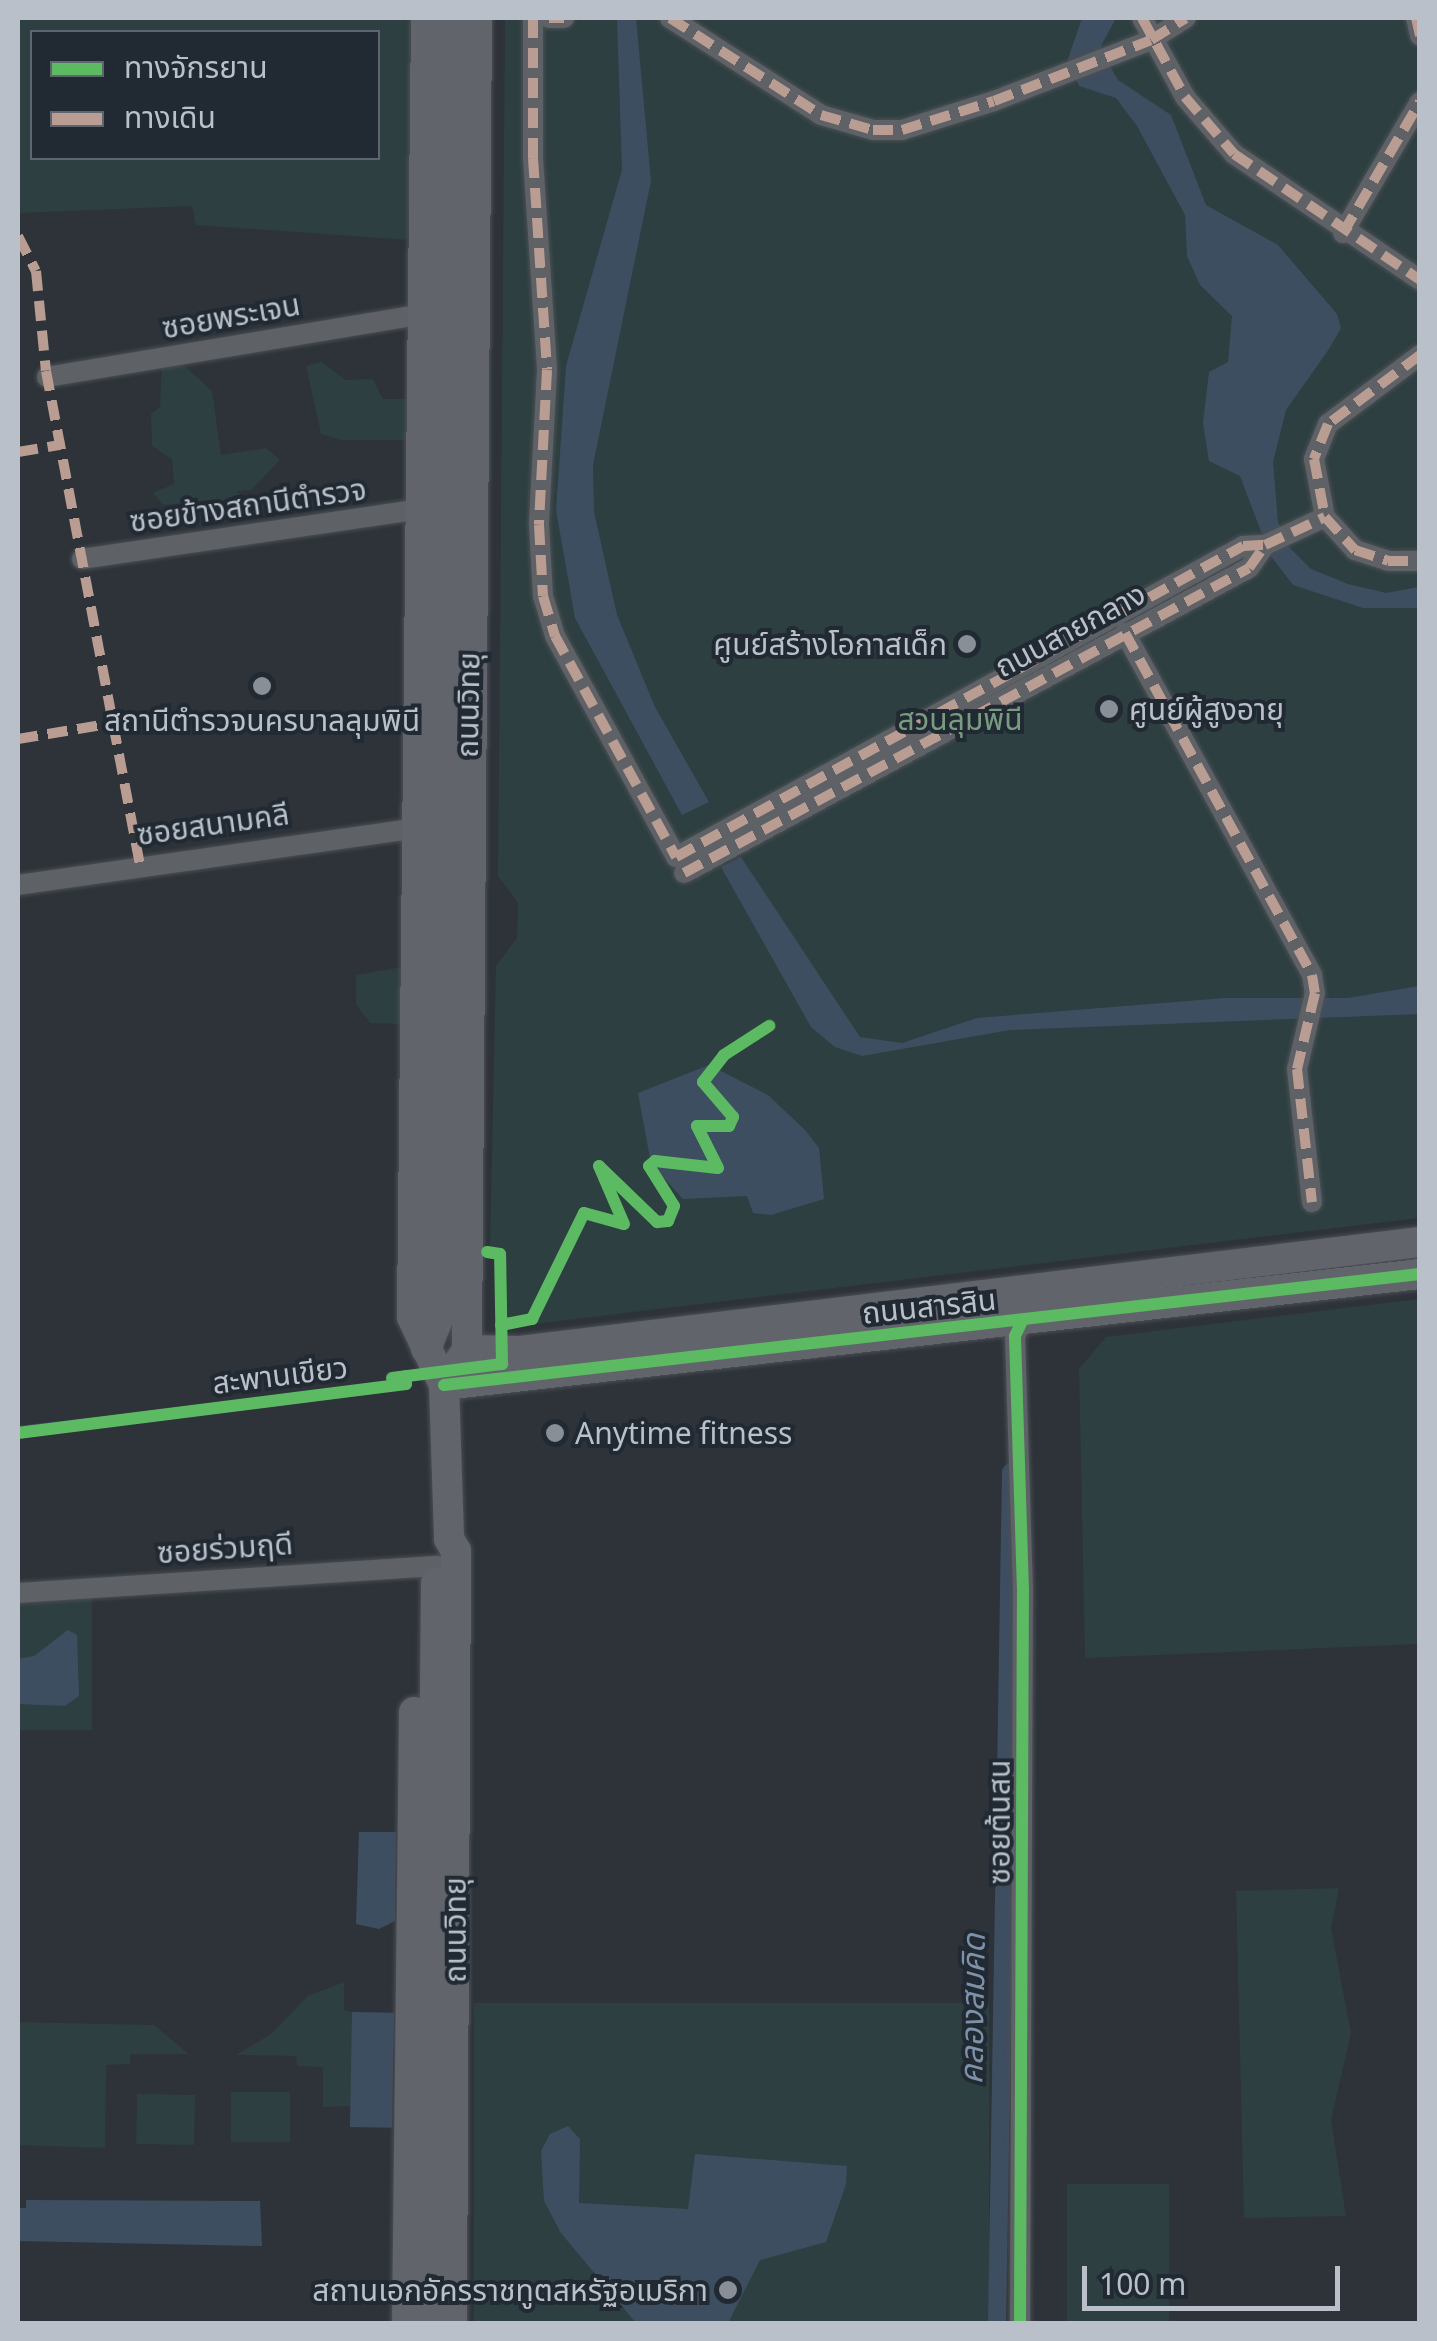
<!DOCTYPE html>
<html>
<head>
<meta charset="utf-8">
<style>
  body { margin:0 }
  #map { position:relative; width:1437px; height:2341px; overflow:hidden; background:#2d3339; font-family:"Noto Sans","Noto Sans Thai",sans-serif }
  div>[style] { position:absolute }
  [style*='--x'] { left:calc(var(--x)*1px); top:calc(var(--y)*1px); width:calc(var(--w)*1px); rotate:calc(var(--a)*1deg) }
  .green>* { inset:0; background:#2d3f40; transform-origin:0 0 }
  .water>* { inset:0; background:#3e4e61; transform-origin:0 0 }
  .stream>* { height:5px; margin:-2.5px; padding:0 2.5px; transform-origin:2.5px; border-radius:2.5px; background:#3e4e61 }
  .canal>* { height:18px; margin:-9px; padding:0 9px; transform-origin:9px; border-radius:9px; background:#3e4e61 }
  .roads { filter:drop-shadow(0 0 2px #4b4f54) drop-shadow(0 0 2px #4b4f54) }
  .street>* { height:20px; margin:-10px; padding:0 10px; transform-origin:10px; border-radius:10px; background:#5e6267 }
  .secondary>* { height:30px; margin:-15px; padding:0 15px; transform-origin:15px; border-radius:15px; background:#61656b }
  .quiet>* { height:10px; margin-top:-5px; transform-origin:0; background:repeating-linear-gradient(90deg,#b99d93 0 20px,transparent 0 30px) }
  .cycleway>* { height:12px; margin:-6px; padding:0 6px; transform-origin:6px; border-radius:6px; background:#5cba63 }
  .dots>* { width:28px; height:28px; translate:-50% -50%; box-sizing:border-box; border:5px solid #212933; border-radius:50% }
  span { translate:-50% -50%; white-space:nowrap; text-align:center; line-height:1.15; -webkit-text-stroke:8px #212933; paint-order:stroke }
  .street-label { font-size:30px; color:#b9c0c9 }
  .poi-label { font-size:30px; color:#b9c0c9 }
  .right { translate:-100% -50%; text-align:right }
  .left { translate:0 -50%; text-align:left }
  .park-label { font-size:30px; color:#799c80 }
  .water-label { font-size:32px; color:#7d92a8; font-style:italic }
  .frame { position:absolute; inset:0; border:20px solid #b9c0c9; pointer-events:none }
  .legend { position:absolute; left:30px; top:30px; width:350px; height:130px; box-sizing:border-box; background:#212933; border:2px solid #5e656f; margin:0; padding:12px 18px; list-style:none; font-size:30px; color:#b9c0c9 }
  .legend li { display:flex; align-items:center; gap:20px; height:50px }
  .legend b { width:50px; border:2px solid #5e656f }
  .scale { position:absolute; left:1082px; top:2266px; width:258px; height:45px; box-sizing:border-box; border:5px solid #b9c0c9; border-top:0; padding-left:12px; font-size:30px; line-height:35px; white-space:nowrap; color:#b9c0c9; -webkit-text-stroke:8px #212933; paint-order:stroke }
</style>
</head>
<body>
<div id="map">
  <div class="green">
    <div style="clip-path:polygon(evenodd,18px 18px,415px 18px,408px 240px,196px 225px,192px 206px,18px 213px,18px 18px,32px 32px,378px 32px,378px 158px,32px 158px,32px 32px)"></div>
    <div style="clip-path:polygon(505px 18px,1419px 18px,1419px 1218px,508px 1327px,505px 1250px,490px 1246px,496px 966px,517px 938px,518px 903px,498px 876px)"></div>
    <div style="clip-path:polygon(178px 360px,212px 391px,221px 455px,266px 448px,280px 460px,251px 490px,237px 491px,244px 503px,225px 516px,211px 500px,163px 505px,153px 493px,174px 484px,172px 459px,152px 446px,151px 414px,160px 407px,162px 362px)"></div>
    <div style="clip-path:polygon(321px 362px,346px 380px,373px 379px,383px 399px,411px 399px,413px 440px,342px 440px,321px 434px,306px 366px)"></div>
    <div style="clip-path:polygon(408px 966px,402px 1024px,370px 1023px,356px 1004px,356px 975px)"></div>
    <div style="clip-path:polygon(1419px 1299px,1419px 1644px,1085px 1658px,1079px 1369px,1106px 1337px)"></div>
    <div style="left:92px;top:1598px;width:132px;height:74px;rotate:90deg"></div>
    <div style="clip-path:polygon(1339px 1888px,1331px 1928px,1351px 2033px,1331px 2120px,1346px 2216px,1244px 2218px,1236px 1891px)"></div>
    <div style="clip-path:polygon(344px 1982px,344px 2010px,352px 2012px,356px 2106px,323px 2107px,323px 2067px,297px 2066px,296px 2056px,236px 2055px,271px 2034px,308px 1996px)"></div>
    <div style="left:989px;top:2003px;width:320px;height:515px;rotate:90deg"></div>
    <div style="clip-path:polygon(18px 2022px,154px 2025px,189px 2054px,131px 2054px,130px 2064px,106px 2065px,105px 2148px,18px 2145px)"></div>
    <div style="left:290px;top:2092px;width:50px;height:59px;rotate:90deg"></div>
    <div style="left:137px;top:2094px;width:58px;height:50px;rotate:1deg"></div>
    <div style="left:1169px;top:2184px;width:139px;height:102px;rotate:90deg"></div>
  </div>
  <div class="water">
    <div style="clip-path:polygon(617px 18px,636px 18px,651px 181px,593px 465px,594px 512px,617px 615px,655px 707px,709px 802px,682px 815px,575px 618px,556px 510px,566px 366px,622px 170px)"></div>
    <div style="clip-path:polygon(1082px 18px,1116px 18px,1101px 46px,1110px 66px,1118px 80px,1171px 115px,1206px 205px,1278px 245px,1337px 314px,1341px 328px,1329px 349px,1286px 410px,1273px 462px,1278px 522px,1289px 547px,1311px 569px,1348px 584px,1386px 593px,1419px 587px,1419px 608px,1363px 608px,1293px 585px,1270px 555px,1240px 476px,1209px 461px,1203px 423px,1209px 372px,1228px 362px,1232px 316px,1200px 285px,1187px 256px,1185px 215px,1137px 126px,1116px 98px,1079px 86px,1068px 59px)"></div>
    <div style="clip-path:polygon(741px 857px,860px 1037px,902px 1043px,977px 1018px,1225px 998px,1348px 998px,1419px 986px,1419px 1014px,1010px 1030px,862px 1056px,835px 1047px,811px 1027px,721px 867px)"></div>
    <div style="clip-path:polygon(709px 1065px,768px 1095px,805px 1130px,819px 1148px,824px 1199px,771px 1215px,753px 1213px,747px 1196px,683px 1199px,651px 1164px,638px 1093px)"></div>
    <div style="clip-path:polygon(68px 1630px,77px 1635px,79px 1696px,65px 1706px,18px 1704px,18px 1659px,34px 1656px)"></div>
    <div style="clip-path:polygon(359px 1832px,396px 1832px,395px 1921px,379px 1929px,356px 1924px)"></div>
    <div style="left:352px;top:2012px;width:42px;height:115px;rotate:1deg"></div>
    <div style="clip-path:polygon(568px 2126px,580px 2139px,579px 2203px,688px 2209px,695px 2154px,847px 2166px,846px 2184px,826px 2242px,760px 2260px,728px 2323px,636px 2323px,561px 2233px,544px 2201px,541px 2151px,550px 2134px)"></div>
    <div style="clip-path:polygon(26px 2200px,260px 2201px,262px 2246px,18px 2241px,18px 2208px,26px 2208px)"></div>
  </div>
  <div class="stream">
    <div style="--x:18;--y:1428;--w:365;--a:-6.6"></div>
  </div>
  <div class="canal">
    <div style="--x:997;--y:2324;--w:852;--a:-89.06"></div>
  </div>
  <div class="roads">
    <div class="street">
      <div style="--x:533;--y:18;--w:140;--a:90"></div>
      <div style="--x:533;--y:158;--w:212;--a:86.2"></div>
      <div style="--x:547;--y:370;--w:155;--a:93"></div>
      <div style="--x:539;--y:525;--w:71;--a:86.8"></div>
      <div style="--x:543;--y:596;--w:42;--a:73.3"></div>
      <div style="--x:555;--y:636;--w:252;--a:61.3"></div>
      <div style="--x:676;--y:857;--w:647;--a:-28.74"></div>
      <div style="--x:1243;--y:546;--w:22;--a:-3"></div>
      <div style="--x:1265;--y:545;--w:66;--a:-25"></div>
      <div style="--x:549;--y:18;--w:15;--a:0"></div>
      <div style="--x:670;--y:18;--w:179;--a:32.7"></div>
      <div style="--x:821;--y:115;--w:54;--a:16.1"></div>
      <div style="--x:873;--y:130;--w:29;--a:0"></div>
      <div style="--x:902;--y:130;--w:96;--a:-17.5"></div>
      <div style="--x:994;--y:101;--w:168;--a:-21.2"></div>
      <div style="--x:1151;--y:40;--w:41;--a:-32.2"></div>
      <div style="--x:1142;--y:18;--w:90;--a:61.4"></div>
      <div style="--x:1185;--y:97;--w:75;--a:49.3"></div>
      <div style="--x:1234;--y:154;--w:225;--a:34.1"></div>
      <div style="--x:1416;--y:18;--w:18;--a:77"></div>
      <div style="--x:1343;--y:233;--w:152;--a:-59.6"></div>
      <div style="--x:1420;--y:355;--w:115;--a:143.1"></div>
      <div style="--x:1328;--y:424;--w:38;--a:112"></div>
      <div style="--x:1314;--y:459;--w:59;--a:79.3"></div>
      <div style="--x:1325;--y:517;--w:45;--a:47.7"></div>
      <div style="--x:1355;--y:550;--w:35;--a:18"></div>
      <div style="--x:1388;--y:561;--w:32;--a:0"></div>
      <div style="--x:47;--y:377;--w:382;--a:-9.5"></div>
      <div style="--x:82;--y:559;--w:344;--a:-8.4"></div>
      <div style="--x:1125;--y:633;--w:390;--a:61.3"></div>
      <div style="--x:1312;--y:975;--w:18;--a:81"></div>
      <div style="--x:1315;--y:993;--w:78;--a:103.3"></div>
      <div style="--x:1297;--y:1069;--w:134;--a:83.6"></div>
      <div style="--x:684;--y:873;--w:642;--a:-28.36"></div>
      <div style="--x:1249;--y:568;--w:28;--a:-55"></div>
      <div style="--x:18;--y:885;--w:404;--a:-8.1"></div>
      <div style="--x:18;--y:1593;--w:420;--a:-3.7"></div>
      <div style="--x:1020;--y:2324;--w:733;--a:-89.77"></div>
      <div style="--x:1023;--y:1591;--w:255;--a:-91.8"></div>
      <div style="--x:1015;--y:1336;--w:17;--a:-65"></div>
    </div>
    <div class="secondary">
      <div style="--x:426;--y:18;--w:1299;--a:90.62"></div>
      <div style="--x:412;--y:1317;--w:75;--a:64.8"></div>
      <div style="--x:444;--y:1385;--w:154;--a:88.1"></div>
      <div style="--x:449;--y:1539;--w:14;--a:60"></div>
      <div style="--x:456;--y:1551;--w:773;--a:90.3"></div>
      <div style="--x:426;--y:1349;--w:37;--a:-68"></div>
      <div style="--x:440;--y:1315;--w:1297;--a:-89.56"></div>
      <div style="--x:467;--y:1350;--w:53;--a:1.1"></div>
      <div style="--x:520;--y:1351;--w:907;--a:-6.91"></div>
      <div style="--x:444;--y:1385;--w:42;--a:-56.7"></div>
      <div style="--x:467;--y:1350;--w:1332;--a:-89.57"></div>
      <div style="--x:444;--y:1385;--w:982;--a:-6.49"></div>
      <div style="--x:407;--y:2324;--w:612;--a:-89.34"></div>
      <div style="--x:429;--y:2324;--w:741;--a:-89.46"></div>
    </div>
  </div>
  <div class="quiet">
    <div style="--x:533;--y:18;--w:140;--a:90"></div>
    <div style="--x:533;--y:158;--w:212;--a:86.2"></div>
    <div style="--x:547;--y:370;--w:155;--a:93"></div>
    <div style="--x:539;--y:525;--w:71;--a:86.8"></div>
    <div style="--x:543;--y:596;--w:42;--a:73.3"></div>
    <div style="--x:555;--y:636;--w:252;--a:61.3"></div>
    <div style="--x:676;--y:857;--w:647;--a:-28.74"></div>
    <div style="--x:1243;--y:546;--w:22;--a:-3"></div>
    <div style="--x:1265;--y:545;--w:66;--a:-25"></div>
    <div style="--x:549;--y:18;--w:15;--a:0"></div>
    <div style="--x:670;--y:18;--w:179;--a:32.7"></div>
    <div style="--x:821;--y:115;--w:54;--a:16.1"></div>
    <div style="--x:873;--y:130;--w:29;--a:0"></div>
    <div style="--x:902;--y:130;--w:96;--a:-17.5"></div>
    <div style="--x:994;--y:101;--w:168;--a:-21.2"></div>
    <div style="--x:1151;--y:40;--w:41;--a:-32.2"></div>
    <div style="--x:1142;--y:18;--w:90;--a:61.4"></div>
    <div style="--x:1185;--y:97;--w:75;--a:49.3"></div>
    <div style="--x:1234;--y:154;--w:225;--a:34.1"></div>
    <div style="--x:1416;--y:18;--w:18;--a:77"></div>
    <div style="--x:1343;--y:233;--w:152;--a:-59.6"></div>
    <div style="--x:18;--y:236;--w:39;--a:63"></div>
    <div style="--x:36;--y:271;--w:100;--a:84.3"></div>
    <div style="--x:46;--y:371;--w:503;--a:79.23"></div>
    <div style="--x:1420;--y:355;--w:115;--a:143.1"></div>
    <div style="--x:1328;--y:424;--w:38;--a:112"></div>
    <div style="--x:1314;--y:459;--w:59;--a:79.3"></div>
    <div style="--x:1325;--y:517;--w:45;--a:47.7"></div>
    <div style="--x:1355;--y:550;--w:35;--a:18"></div>
    <div style="--x:1388;--y:561;--w:32;--a:0"></div>
    <div style="--x:18;--y:452;--w:43;--a:-9.5"></div>
    <div style="--x:1125;--y:633;--w:390;--a:61.3"></div>
    <div style="--x:1312;--y:975;--w:18;--a:81"></div>
    <div style="--x:1315;--y:993;--w:78;--a:103.3"></div>
    <div style="--x:1297;--y:1069;--w:134;--a:83.6"></div>
    <div style="--x:18;--y:739;--w:97;--a:-9.5"></div>
    <div style="--x:684;--y:873;--w:642;--a:-28.36"></div>
    <div style="--x:1249;--y:568;--w:28;--a:-55"></div>
  </div>
  <div class="cycleway">
    <div style="--x:501;--y:1325;--w:32;--a:-11"></div>
    <div style="--x:532;--y:1319;--w:118;--a:-63.9"></div>
    <div style="--x:584;--y:1213;--w:41;--a:15.4"></div>
    <div style="--x:624;--y:1224;--w:63;--a:-113.3"></div>
    <div style="--x:599;--y:1166;--w:81;--a:44"></div>
    <div style="--x:657;--y:1222;--w:11;--a:-5"></div>
    <div style="--x:668;--y:1221;--w:16;--a:-68"></div>
    <div style="--x:674;--y:1206;--w:47;--a:-122"></div>
    <div style="--x:649;--y:1166;--w:8;--a:-40"></div>
    <div style="--x:655;--y:1161;--w:63;--a:6.3"></div>
    <div style="--x:718;--y:1168;--w:47;--a:-116.6"></div>
    <div style="--x:697;--y:1126;--w:32;--a:0"></div>
    <div style="--x:729;--y:1126;--w:10;--a:-66"></div>
    <div style="--x:733;--y:1117;--w:46;--a:-130.6"></div>
    <div style="--x:703;--y:1082;--w:34;--a:-52"></div>
    <div style="--x:724;--y:1055;--w:54;--a:-32.8"></div>
    <div style="--x:392;--y:1378;--w:111;--a:-7.3"></div>
    <div style="--x:502;--y:1364;--w:110;--a:-91"></div>
    <div style="--x:500;--y:1254;--w:13;--a:-171"></div>
    <div style="--x:444;--y:1385;--w:982;--a:-6.49"></div>
    <div style="--x:18;--y:1433;--w:391;--a:-7.2"></div>
    <div style="--x:406;--y:1384;--w:8;--a:-90"></div>
    <div style="--x:1020;--y:2324;--w:733;--a:-89.77"></div>
    <div style="--x:1023;--y:1591;--w:255;--a:-91.8"></div>
    <div style="--x:1015;--y:1336;--w:17;--a:-65"></div>
  </div>
  <div class="dots">
    <div style="left:967px;top:644px;background:#888f97"></div>
    <div style="left:262px;top:686px;background:#888f97"></div>
    <div style="left:1109px;top:709px;background:#888f97"></div>
    <div style="left:555px;top:1433px;background:#888f97"></div>
    <div style="left:728px;top:2290px;background:#888f97"></div>
  </div>
  <div class="street-label">
    <span style="left:231px;top:316px;rotate:-10deg">ซอยพระเจน</span>
    <span style="left:248px;top:505px;rotate:-8deg">ซอยข้างสถานีตำรวจ</span>
    <span style="left:1070px;top:630px;rotate:-28deg">ถนนสายกลาง</span>
    <span style="left:468px;top:705px;rotate:-89deg">ถนนวิทยุ</span>
    <span style="left:213px;top:824px;rotate:-8deg">ซอยสนามคลี</span>
    <span style="left:929px;top:1306px;rotate:-6deg">ถนนสารสิน</span>
    <span style="left:280px;top:1375px;rotate:-7deg">สะพานเขียว</span>
    <span style="left:225px;top:1548px;rotate:-4deg">ซอยร่วมฤดี</span>
    <span style="left:999px;top:1822px;rotate:-90deg">ซอยต้นสน</span>
    <span style="left:455px;top:1930px;rotate:-90deg">ถนนวิทยุ</span>
  </div>
  <div class="poi-label">
    <span class="right" style="left:947px;top:644px">ศูนย์สร้างโอกาสเด็ก</span>
    <span class="left" style="left:1129px;top:709px">ศูนย์ผู้สูงอายุ</span>
    <span style="left:262px;top:720px">สถานีตำรวจนครบาลลุมพินี</span>
    <span class="left" style="left:575px;top:1433px">Anytime fitness</span>
    <span class="right" style="left:708px;top:2290px">สถานเอกอัครราชทูตสหรัฐอเมริกา</span>
  </div>
  <div class="park-label">
    <span style="left:960px;top:719px">สวนลุมพินี</span>
  </div>
  <div class="water-label">
    <span style="left:972px;top:2009px;rotate:-89deg">คลองสมคิด</span>
  </div>
  <div class="frame"></div>
  <ul class="legend">
  <li><b style="height:12px;background:#5cba63"></b>ทางจักรยาน</li>
  <li><b style="height:12px;background:#b99d93"></b>ทางเดิน</li>
  </ul>
  <div class="scale">100 m</div>
</div>
</body>
</html>
